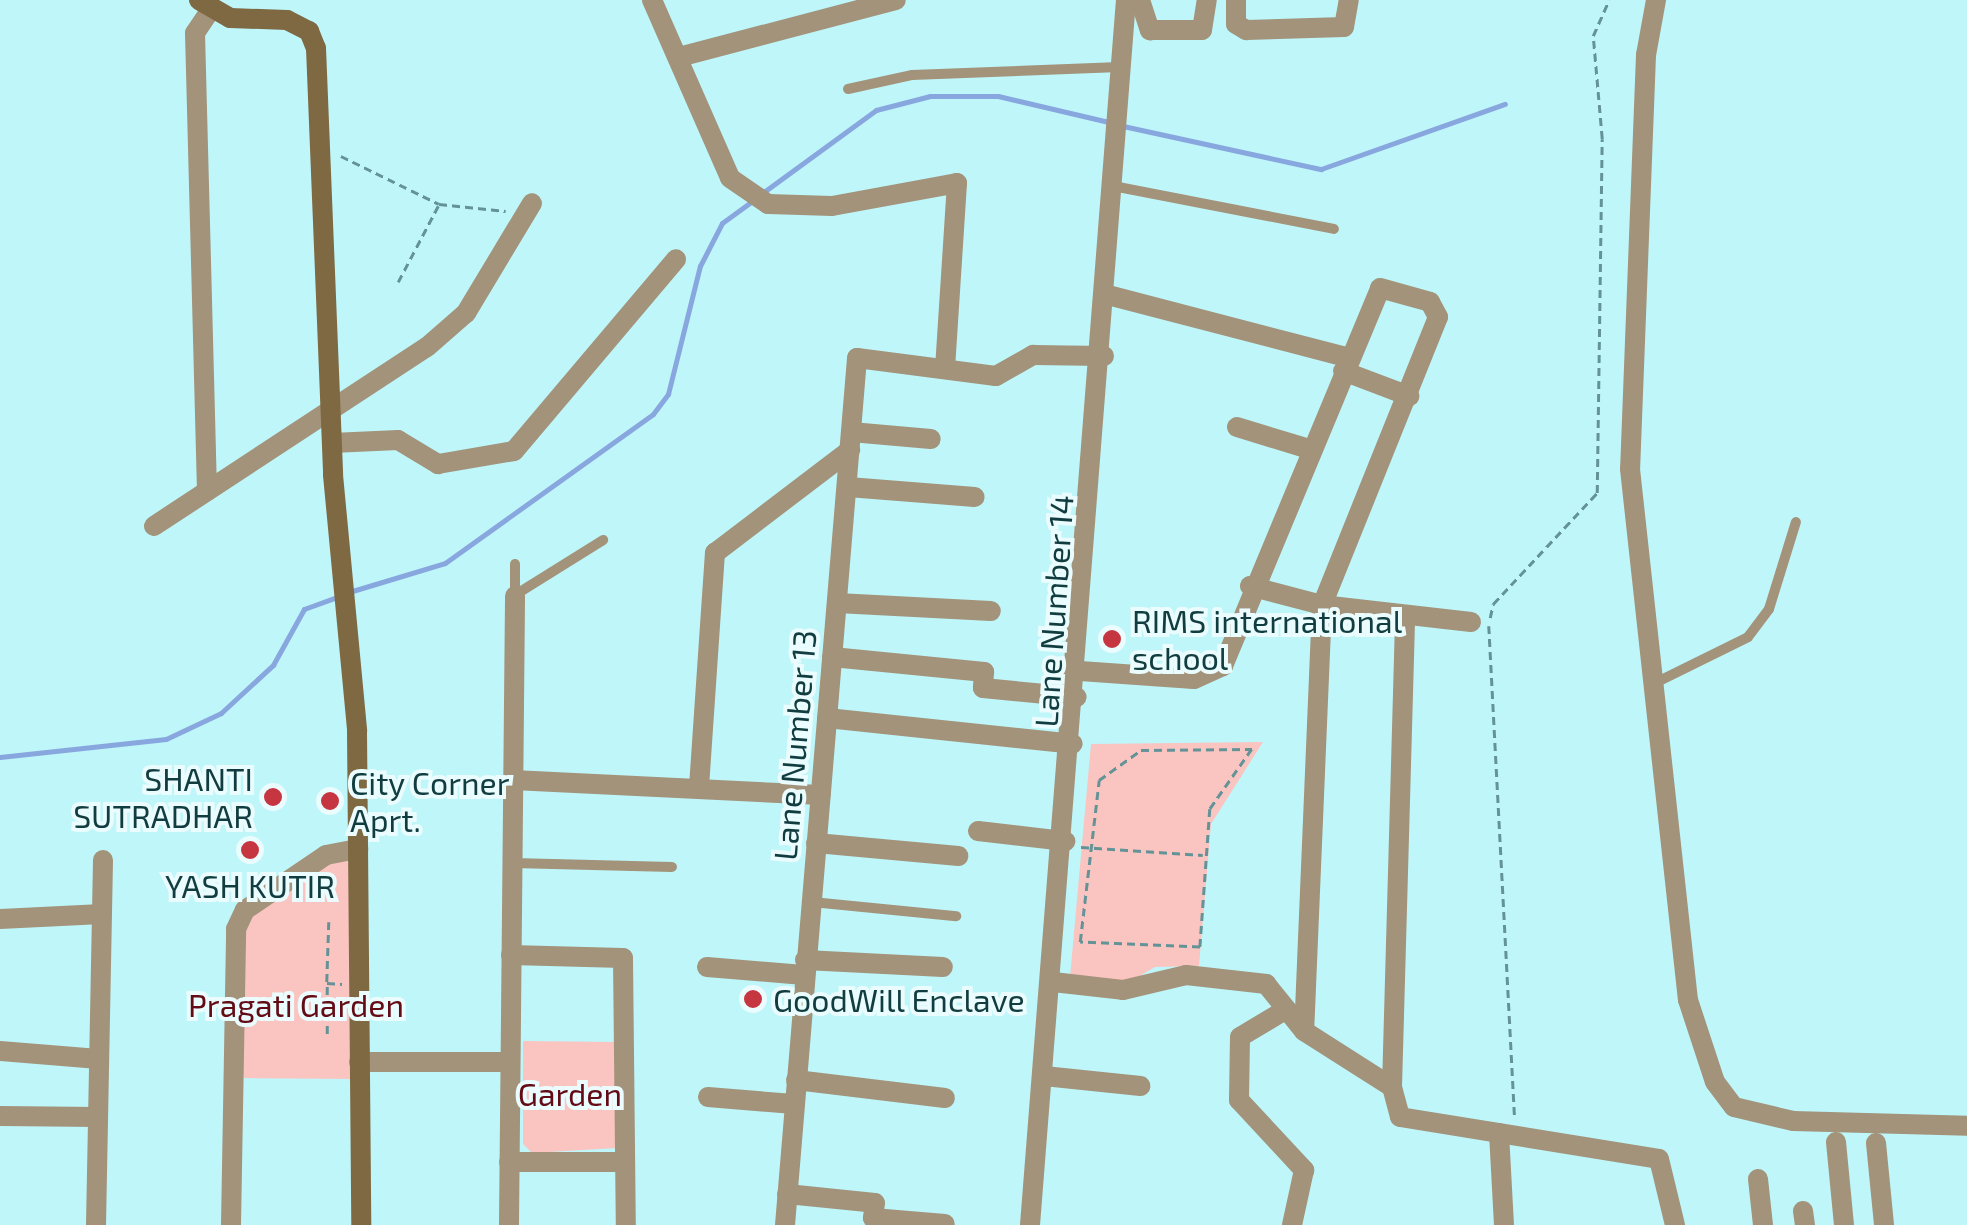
<!DOCTYPE html>
<html>
<head>
<meta charset="utf-8">
<style>
  body { margin:0 }
  #map { position:relative; width:1967px; height:1225px; overflow:hidden; background:#bff6fa; font-family:"Exo 2",sans-serif }
  div>[style] { position:absolute }
  [style*='--x'] { left:calc(var(--x)*1px); top:calc(var(--y)*1px); width:calc(var(--w)*1px); rotate:calc(var(--a)*1deg) }
  .green>* { inset:0; background:#fac4c1 }
  .stream>* { height:5px; margin:-2.5px; padding:0 2.5px; transform-origin:2.5px; border-radius:2.5px; background:#88a7de }
  .path>* { height:2.5px; margin-top:-1.25px; transform-origin:0; background:repeating-linear-gradient(90deg,#639397 0 8px,transparent 0 13px) }
  .lane>* { height:10px; margin:-5px; padding:0 5px; transform-origin:5px; border-radius:5px; background:#a2937a }
  .street>* { height:20px; margin:-10px; padding:0 10px; transform-origin:10px; border-radius:10px; background:#a2937a }
  .secondary>* { height:20px; margin:-10px; padding:0 10px; transform-origin:10px; border-radius:10px; background:#7e6943 }
  .dots>* { width:28px; height:28px; translate:-50% -50%; box-sizing:border-box; border:5px solid #eafcfd; border-radius:50% }
  span { translate:-50% -50%; white-space:nowrap; text-align:center; line-height:1.15; -webkit-text-stroke:8px #eafcfd; paint-order:stroke }
  .street-label { font-size:32px; color:#123d40 }
  .poi-label { font-size:32px; color:#123d40 }
  .left { translate:0 -50%; text-align:left }
  .right { translate:-100% -50%; text-align:right }
  .park-label { font-size:32px; color:#630c16 }
</style>
</head>
<body>
<div id="map">
  <div class="green">
    <div style="clip-path:polygon(1263px 742px,1211px 824px,1199px 966px,1155px 967px,1128px 983px,1070px 977px,1091px 744px)"></div>
    <div style="clip-path:polygon(354px 851px,353px 1079px,237px 1078px,238px 929px,248px 911px,327px 858px)"></div>
    <div style="clip-path:polygon(523px 1041px,616px 1042px,617px 1148px,532px 1153px,523px 1144px)"></div>
  </div>
  <div class="stream">
    <div style="--x:1123;--y:126;--w:203;--a:12.3"></div>
    <div style="--x:1321;--y:169;--w:195;--a:-19.5"></div>
    <div style="--x:761;--y:194;--w:142;--a:-36.1"></div>
    <div style="--x:876;--y:110;--w:56;--a:-14.5"></div>
    <div style="--x:930;--y:96;--w:68;--a:0"></div>
    <div style="--x:998;--y:96;--w:118;--a:13.2"></div>
    <div style="--x:349;--y:592;--w:100;--a:-16.8"></div>
    <div style="--x:445;--y:563;--w:256;--a:-35.6"></div>
    <div style="--x:653;--y:414;--w:25;--a:-53"></div>
    <div style="--x:668;--y:394;--w:132;--a:-76"></div>
    <div style="--x:700;--y:266;--w:48;--a:-62.9"></div>
    <div style="--x:722;--y:223;--w:37;--a:-36"></div>
    <div style="--x:0;--y:757;--w:167;--a:-6.2"></div>
    <div style="--x:166;--y:739;--w:61;--a:-25.3"></div>
    <div style="--x:221;--y:713;--w:71;--a:-42.7"></div>
    <div style="--x:273;--y:665;--w:64;--a:-61"></div>
    <div style="--x:304;--y:609;--w:37;--a:-20"></div>
  </div>
  <div class="path">
    <div style="--x:341;--y:156;--w:109;--a:26.1"></div>
    <div style="--x:439;--y:204;--w:67;--a:6"></div>
    <div style="--x:398;--y:282;--w:86;--a:-62.2"></div>
    <div style="--x:1490;--y:618;--w:14;--a:-78"></div>
    <div style="--x:1493;--y:604;--w:152;--a:-46.9"></div>
    <div style="--x:1597;--y:493;--w:354;--a:-89.2"></div>
    <div style="--x:1602;--y:139;--w:103;--a:-95"></div>
    <div style="--x:1593;--y:36;--w:39;--a:-66"></div>
    <div style="--x:1489;--y:626;--w:492;--a:87"></div>
    <div style="--x:1252;--y:749;--w:73;--a:125"></div>
    <div style="--x:1210;--y:809;--w:138;--a:94.1"></div>
    <div style="--x:1200;--y:947;--w:120;--a:-177.6"></div>
    <div style="--x:1080;--y:942;--w:163;--a:-83.3"></div>
    <div style="--x:1099;--y:780;--w:52;--a:-35.5"></div>
    <div style="--x:1141;--y:750;--w:111;--a:-0.5"></div>
    <div style="--x:1081;--y:847;--w:122;--a:3.8"></div>
    <div style="--x:329;--y:922;--w:61;--a:91.9"></div>
    <div style="--x:327;--y:983;--w:15;--a:4"></div>
    <div style="--x:327;--y:1034;--w:49;--a:-90"></div>
  </div>
  <div class="lane">
    <div style="--x:848;--y:89;--w:66;--a:-12.3"></div>
    <div style="--x:912;--y:75;--w:208;--a:-2.2"></div>
    <div style="--x:1113;--y:186;--w:225;--a:11"></div>
    <div style="--x:515;--y:595;--w:104;--a:-32"></div>
    <div style="--x:515;--y:596;--w:32;--a:-90"></div>
    <div style="--x:1651;--y:685;--w:108;--a:-26.3"></div>
    <div style="--x:1748;--y:637;--w:35;--a:-53"></div>
    <div style="--x:1769;--y:609;--w:91;--a:-72.8"></div>
    <div style="--x:513;--y:863;--w:159;--a:1.4"></div>
    <div style="--x:812;--y:902;--w:145;--a:5.6"></div>
  </div>
  <div class="street">
    <div style="--x:652;--y:0;--w:194;--a:66.3"></div>
    <div style="--x:730;--y:178;--w:46;--a:34.4"></div>
    <div style="--x:768;--y:204;--w:64;--a:1.8"></div>
    <div style="--x:832;--y:206;--w:127;--a:-10.4"></div>
    <div style="--x:957;--y:183;--w:185;--a:93.7"></div>
    <div style="--x:1140;--y:0;--w:32;--a:72"></div>
    <div style="--x:1150;--y:30;--w:52;--a:0"></div>
    <div style="--x:1202;--y:30;--w:30;--a:-81"></div>
    <div style="--x:1236;--y:0;--w:24;--a:90"></div>
    <div style="--x:1236;--y:24;--w:12;--a:31"></div>
    <div style="--x:1246;--y:30;--w:98;--a:-1.8"></div>
    <div style="--x:1344;--y:27;--w:27;--a:-80"></div>
    <div style="--x:1656;--y:0;--w:56;--a:100.3"></div>
    <div style="--x:1646;--y:55;--w:414;--a:92.2"></div>
    <div style="--x:1630;--y:469;--w:534;--a:83.77"></div>
    <div style="--x:1688;--y:1000;--w:86;--a:71.8"></div>
    <div style="--x:1715;--y:1082;--w:31;--a:53"></div>
    <div style="--x:1734;--y:1107;--w:61;--a:13.3"></div>
    <div style="--x:1793;--y:1121;--w:174;--a:1.6"></div>
    <div style="--x:679;--y:57;--w:224;--a:-14.7"></div>
    <div style="--x:1104;--y:294;--w:253;--a:14.6"></div>
    <div style="--x:1343;--y:371;--w:71;--a:20.7"></div>
    <div style="--x:1237;--y:427;--w:75;--a:17"></div>
    <div style="--x:851;--y:432;--w:80;--a:5"></div>
    <div style="--x:332;--y:443;--w:66;--a:-2.6"></div>
    <div style="--x:398;--y:440;--w:47;--a:31"></div>
    <div style="--x:438;--y:464;--w:77;--a:-9.7"></div>
    <div style="--x:514;--y:451;--w:251;--a:-49.8"></div>
    <div style="--x:848;--y:487;--w:127;--a:4.5"></div>
    <div style="--x:207;--y:491;--w:458;--a:-91.5"></div>
    <div style="--x:195;--y:33;--w:25;--a:-56"></div>
    <div style="--x:154;--y:526;--w:326;--a:-33.3"></div>
    <div style="--x:427;--y:347;--w:52;--a:-41.1"></div>
    <div style="--x:466;--y:313;--w:128;--a:-59"></div>
    <div style="--x:1250;--y:586;--w:74;--a:14.8"></div>
    <div style="--x:1322;--y:605;--w:150;--a:6.5"></div>
    <div style="--x:837;--y:603;--w:154;--a:3"></div>
    <div style="--x:832;--y:657;--w:153;--a:5.6"></div>
    <div style="--x:984;--y:672;--w:16;--a:94"></div>
    <div style="--x:983;--y:688;--w:94;--a:5.5"></div>
    <div style="--x:1080;--y:671;--w:114;--a:4"></div>
    <div style="--x:1194;--y:679;--w:32;--a:-24"></div>
    <div style="--x:1223;--y:666;--w:409;--a:-67.4"></div>
    <div style="--x:1380;--y:288;--w:52;--a:15.6"></div>
    <div style="--x:1430;--y:302;--w:17;--a:62"></div>
    <div style="--x:1438;--y:317;--w:310;--a:111.9"></div>
    <div style="--x:1322;--y:605;--w:426;--a:92.4"></div>
    <div style="--x:827;--y:718;--w:247;--a:6"></div>
    <div style="--x:513;--y:780;--w:308;--a:2.8"></div>
    <div style="--x:699;--y:787;--w:235;--a:-86.1"></div>
    <div style="--x:715;--y:553;--w:170;--a:-37.3"></div>
    <div style="--x:978;--y:831;--w:88;--a:6.6"></div>
    <div style="--x:816;--y:843;--w:143;--a:5.2"></div>
    <div style="--x:0;--y:919;--w:102;--a:-2.8"></div>
    <div style="--x:511;--y:955;--w:112;--a:1.5"></div>
    <div style="--x:623;--y:958;--w:267;--a:89.4"></div>
    <div style="--x:805;--y:960;--w:138;--a:2.9"></div>
    <div style="--x:707;--y:967;--w:97;--a:4.7"></div>
    <div style="--x:1053;--y:982;--w:70;--a:6.5"></div>
    <div style="--x:1123;--y:990;--w:65;--a:-13.4"></div>
    <div style="--x:1186;--y:975;--w:81;--a:6.4"></div>
    <div style="--x:1266;--y:984;--w:60;--a:51"></div>
    <div style="--x:1304;--y:1031;--w:104;--a:32.5"></div>
    <div style="--x:1392;--y:1087;--w:31;--a:75"></div>
    <div style="--x:1400;--y:1117;--w:262;--a:9.2"></div>
    <div style="--x:1659;--y:1159;--w:68;--a:76.4"></div>
    <div style="--x:1285;--y:1010;--w:52;--a:149"></div>
    <div style="--x:1240;--y:1037;--w:63;--a:90.9"></div>
    <div style="--x:1239;--y:1100;--w:96;--a:47.1"></div>
    <div style="--x:1304;--y:1170;--w:56;--a:102.3"></div>
    <div style="--x:0;--y:1051;--w:99;--a:4.6"></div>
    <div style="--x:359;--y:1062;--w:151;--a:0"></div>
    <div style="--x:1044;--y:1076;--w:97;--a:5.9"></div>
    <div style="--x:796;--y:1080;--w:150;--a:6.9"></div>
    <div style="--x:1392;--y:1087;--w:471;--a:-88.4"></div>
    <div style="--x:708;--y:1097;--w:86;--a:4.7"></div>
    <div style="--x:0;--y:1116;--w:98;--a:0.6"></div>
    <div style="--x:1499;--y:1133;--w:92;--a:86.9"></div>
    <div style="--x:1836;--y:1142;--w:83;--a:84.5"></div>
    <div style="--x:1876;--y:1143;--w:82;--a:84.4"></div>
    <div style="--x:509;--y:1162;--w:116;--a:0"></div>
    <div style="--x:1758;--y:1179;--w:46;--a:83.8"></div>
    <div style="--x:787;--y:1194;--w:88;--a:5.8"></div>
    <div style="--x:875;--y:1203;--w:15;--a:98"></div>
    <div style="--x:873;--y:1218;--w:72;--a:4.8"></div>
    <div style="--x:1803;--y:1211;--w:14;--a:82"></div>
    <div style="--x:96;--y:1225;--w:365;--a:-88.9"></div>
    <div style="--x:231;--y:1225;--w:296;--a:-89"></div>
    <div style="--x:236;--y:929;--w:21;--a:-65"></div>
    <div style="--x:245;--y:910;--w:98;--a:-34.2"></div>
    <div style="--x:326;--y:855;--w:33;--a:-11"></div>
    <div style="--x:509;--y:1225;--w:629;--a:-89.45"></div>
    <div style="--x:785;--y:1225;--w:870;--a:-85.25"></div>
    <div style="--x:857;--y:358;--w:140;--a:7.4"></div>
    <div style="--x:996;--y:376;--w:43;--a:-29.6"></div>
    <div style="--x:1033;--y:355;--w:71;--a:0.8"></div>
    <div style="--x:1030;--y:1225;--w:1229;--a:-85.52"></div>
  </div>
  <div class="secondary">
    <div style="--x:199;--y:0;--w:36;--a:30"></div>
    <div style="--x:230;--y:18;--w:57;--a:2"></div>
    <div style="--x:287;--y:20;--w:25;--a:27"></div>
    <div style="--x:309;--y:31;--w:18;--a:68"></div>
    <div style="--x:316;--y:48;--w:427;--a:87.7"></div>
    <div style="--x:333;--y:475;--w:257;--a:84.6"></div>
    <div style="--x:357;--y:731;--w:494;--a:89.5"></div>
  </div>
  <div class="dots">
    <div style="left:1112px;top:639px;background:#c63640"></div>
    <div style="left:273px;top:797px;background:#c63640"></div>
    <div style="left:330px;top:801px;background:#c63640"></div>
    <div style="left:250px;top:850px;background:#c63640"></div>
    <div style="left:753px;top:999px;background:#c63640"></div>
  </div>
  <div class="street-label">
    <span style="left:1053px;top:611px;rotate:-86deg">Lane Number 14</span>
    <span style="left:794px;top:745px;rotate:-85deg">Lane Number 13</span>
  </div>
  <div class="poi-label">
    <span class="left" style="left:1132px;top:639px">RIMS international<br>school</span>
    <span class="right" style="left:253px;top:797px">SHANTI<br>SUTRADHAR</span>
    <span class="left" style="left:350px;top:801px">City Corner<br>Aprt.</span>
    <span style="left:250px;top:885px">YASH KUTIR</span>
    <span class="left" style="left:773px;top:999px">GoodWill Enclave</span>
  </div>
  <div class="park-label">
    <span style="left:296px;top:1004px">Pragati Garden</span>
    <span style="left:570px;top:1093px">Garden</span>
  </div>
</div>
</body>
</html>
